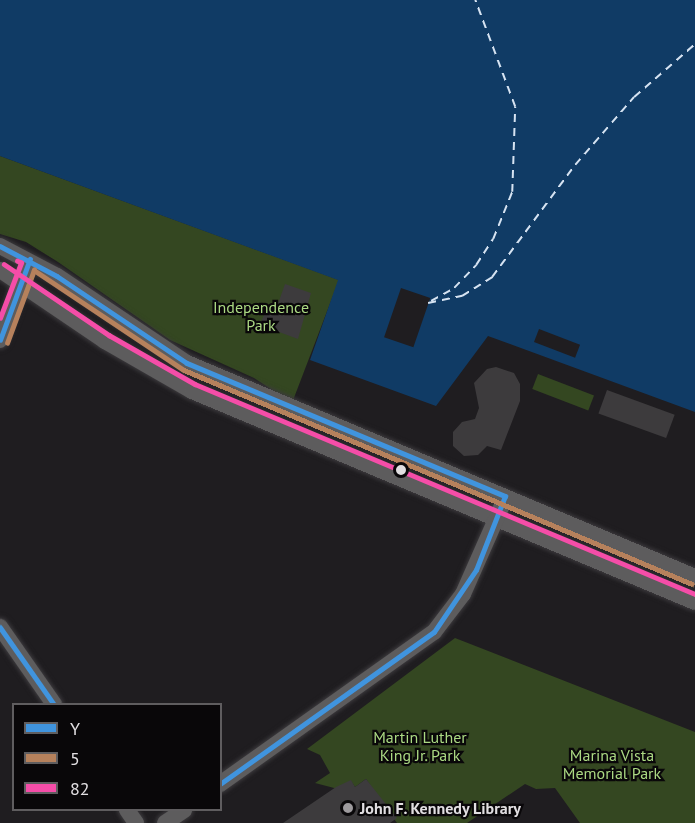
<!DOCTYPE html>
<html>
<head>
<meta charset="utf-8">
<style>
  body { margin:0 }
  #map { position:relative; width:695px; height:823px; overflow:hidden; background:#1f1d20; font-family:"PT Sans",sans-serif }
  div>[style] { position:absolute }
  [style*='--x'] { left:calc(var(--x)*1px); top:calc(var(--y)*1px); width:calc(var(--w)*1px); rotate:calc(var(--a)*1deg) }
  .green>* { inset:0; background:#344721; transform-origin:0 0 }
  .water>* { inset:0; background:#103b65 }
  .pier>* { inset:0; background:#1f1d20; transform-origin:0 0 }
  .ferry>* { height:1.5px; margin-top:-0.75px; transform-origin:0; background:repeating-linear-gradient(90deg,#d6e3f2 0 8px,transparent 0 14px) }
  .building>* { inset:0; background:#3d3b3d; transform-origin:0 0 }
  .roads { filter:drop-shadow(0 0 2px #3c3a3d) drop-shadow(0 0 2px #3c3a3d) }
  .secondary>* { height:16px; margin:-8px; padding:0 8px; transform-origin:8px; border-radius:8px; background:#5d5c5d }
  .bus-1>* { height:4.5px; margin:-2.25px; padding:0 2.25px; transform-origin:2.25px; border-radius:2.25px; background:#4094de }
  .bus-2>* { height:4.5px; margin:-2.25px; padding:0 2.25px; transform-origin:2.25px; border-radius:2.25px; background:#b6815c }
  .bus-3>* { height:4.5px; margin:-2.25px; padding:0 2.25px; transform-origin:2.25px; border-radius:2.25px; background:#f54da8 }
  .dots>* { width:16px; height:16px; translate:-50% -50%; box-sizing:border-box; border:3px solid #090709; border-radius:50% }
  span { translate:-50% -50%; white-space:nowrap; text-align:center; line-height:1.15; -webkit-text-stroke:4.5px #090709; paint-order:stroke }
  .park-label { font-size:16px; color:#abd983 }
  .poi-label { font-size:16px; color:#e1dee1; font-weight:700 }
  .left { translate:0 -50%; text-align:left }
  .legend { position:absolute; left:12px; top:703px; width:210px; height:108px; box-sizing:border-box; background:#090709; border:2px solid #5f5d5f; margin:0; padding:8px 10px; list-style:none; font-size:18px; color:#e1dee1 }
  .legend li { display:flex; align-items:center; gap:12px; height:30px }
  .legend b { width:30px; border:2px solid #5f5d5f }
</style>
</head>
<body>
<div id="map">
  <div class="green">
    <div style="clip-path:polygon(0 156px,339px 280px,292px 403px,254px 378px,170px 340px,58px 262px,26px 242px,0 234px)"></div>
    <div style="left:538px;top:374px;width:60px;height:16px;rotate:21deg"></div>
    <div style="clip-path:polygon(455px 638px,695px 732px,695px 823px,580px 823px,555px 788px,536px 789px,525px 784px,467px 823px,397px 823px,366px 779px,355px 787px,351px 781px,338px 789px,315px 783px,330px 773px,320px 755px,307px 749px)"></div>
  </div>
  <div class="water">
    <div style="clip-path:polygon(0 0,695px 0,695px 412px,488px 336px,436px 406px,310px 360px,338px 280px,0 156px)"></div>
  </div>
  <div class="pier">
    <div style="left:401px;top:288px;width:31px;height:52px;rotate:19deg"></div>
    <div style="left:539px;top:329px;width:44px;height:14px;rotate:21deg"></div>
  </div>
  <div class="ferry">
    <div style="--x:431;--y:301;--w:26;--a:-29"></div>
    <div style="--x:454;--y:288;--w:32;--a:-46"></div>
    <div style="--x:476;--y:265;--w:31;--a:-57"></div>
    <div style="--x:493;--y:239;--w:51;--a:-68"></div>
    <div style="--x:512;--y:192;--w:85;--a:-88"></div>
    <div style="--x:515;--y:107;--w:114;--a:-110.5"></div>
    <div style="--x:428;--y:303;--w:35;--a:-12"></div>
    <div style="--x:462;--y:296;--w:36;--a:-32"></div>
    <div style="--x:492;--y:277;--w:139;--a:-53.5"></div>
    <div style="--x:575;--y:165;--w:90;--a:-49.1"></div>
    <div style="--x:634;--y:97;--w:81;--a:-41"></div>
  </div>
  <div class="building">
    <div style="clip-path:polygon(285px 284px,311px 293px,298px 339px,260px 325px,265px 312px,274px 315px)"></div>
    <div style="clip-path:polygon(496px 367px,514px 373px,520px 384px,520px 401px,501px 450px,487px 446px,478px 455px,464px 456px,453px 446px,453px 432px,462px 422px,475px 419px,479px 408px,474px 383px,487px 369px)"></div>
    <div style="left:607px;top:390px;width:72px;height:25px;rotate:20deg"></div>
    <div style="clip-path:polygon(366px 779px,397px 818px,390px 823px,283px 823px,336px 787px,351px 780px,355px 787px)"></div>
  </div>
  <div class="roads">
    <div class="secondary">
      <div style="--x:0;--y:246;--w:64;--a:27.8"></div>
      <div style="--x:57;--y:276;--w:156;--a:33.8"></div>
      <div style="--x:187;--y:363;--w:551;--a:22.84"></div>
      <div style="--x:0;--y:270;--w:127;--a:34.1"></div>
      <div style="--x:105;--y:341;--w:100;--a:29.9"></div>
      <div style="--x:192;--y:391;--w:545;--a:22.76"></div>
      <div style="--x:0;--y:340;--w:73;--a:-70.1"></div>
      <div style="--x:0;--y:627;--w:94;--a:55"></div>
      <div style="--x:220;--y:784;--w:262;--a:-35.4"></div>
      <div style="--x:434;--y:632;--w:48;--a:-52.7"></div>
      <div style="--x:463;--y:594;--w:94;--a:-66.2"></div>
      <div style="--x:127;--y:810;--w:16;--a:55"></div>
      <div style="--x:165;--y:823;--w:23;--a:-34"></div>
    </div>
  </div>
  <div class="bus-1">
    <div style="--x:0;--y:246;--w:64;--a:27.8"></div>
    <div style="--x:57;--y:276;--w:156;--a:33.8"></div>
    <div style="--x:187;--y:363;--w:345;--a:22.7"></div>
    <div style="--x:0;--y:340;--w:86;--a:-69.7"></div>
    <div style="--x:0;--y:627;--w:94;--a:55"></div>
    <div style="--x:220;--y:784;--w:262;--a:-35.4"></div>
    <div style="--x:434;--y:632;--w:75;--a:-55.9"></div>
    <div style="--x:476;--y:570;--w:79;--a:-68.6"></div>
  </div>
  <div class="bus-2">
    <div style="--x:7;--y:343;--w:78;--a:-69.7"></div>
    <div style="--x:34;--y:270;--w:180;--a:33.7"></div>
    <div style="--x:184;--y:370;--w:551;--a:22.84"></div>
  </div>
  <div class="bus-3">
    <div style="--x:4;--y:264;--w:127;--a:34.1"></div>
    <div style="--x:109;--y:335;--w:99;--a:29.7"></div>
    <div style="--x:195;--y:384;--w:542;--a:22.78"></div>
    <div style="--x:0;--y:318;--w:59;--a:-69.1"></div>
    <div style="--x:21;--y:263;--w:4;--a:-153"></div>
  </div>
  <div class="dots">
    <div style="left:401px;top:470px;background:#e1dee1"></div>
    <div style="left:348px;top:808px;background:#9d9a9d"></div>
  </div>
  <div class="park-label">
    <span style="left:261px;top:316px">Independence<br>Park</span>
    <span style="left:420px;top:746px">Martin Luther<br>King Jr. Park</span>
    <span style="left:612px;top:764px">Marina Vista<br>Memorial Park</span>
  </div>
  <div class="poi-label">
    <span class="left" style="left:360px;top:808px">John F. Kennedy Library</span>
  </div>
  <ul class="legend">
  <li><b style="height:8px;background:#4094de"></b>Y</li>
  <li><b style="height:8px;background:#b6815c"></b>5</li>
  <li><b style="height:8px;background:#f54da8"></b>82</li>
  </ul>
</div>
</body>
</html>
